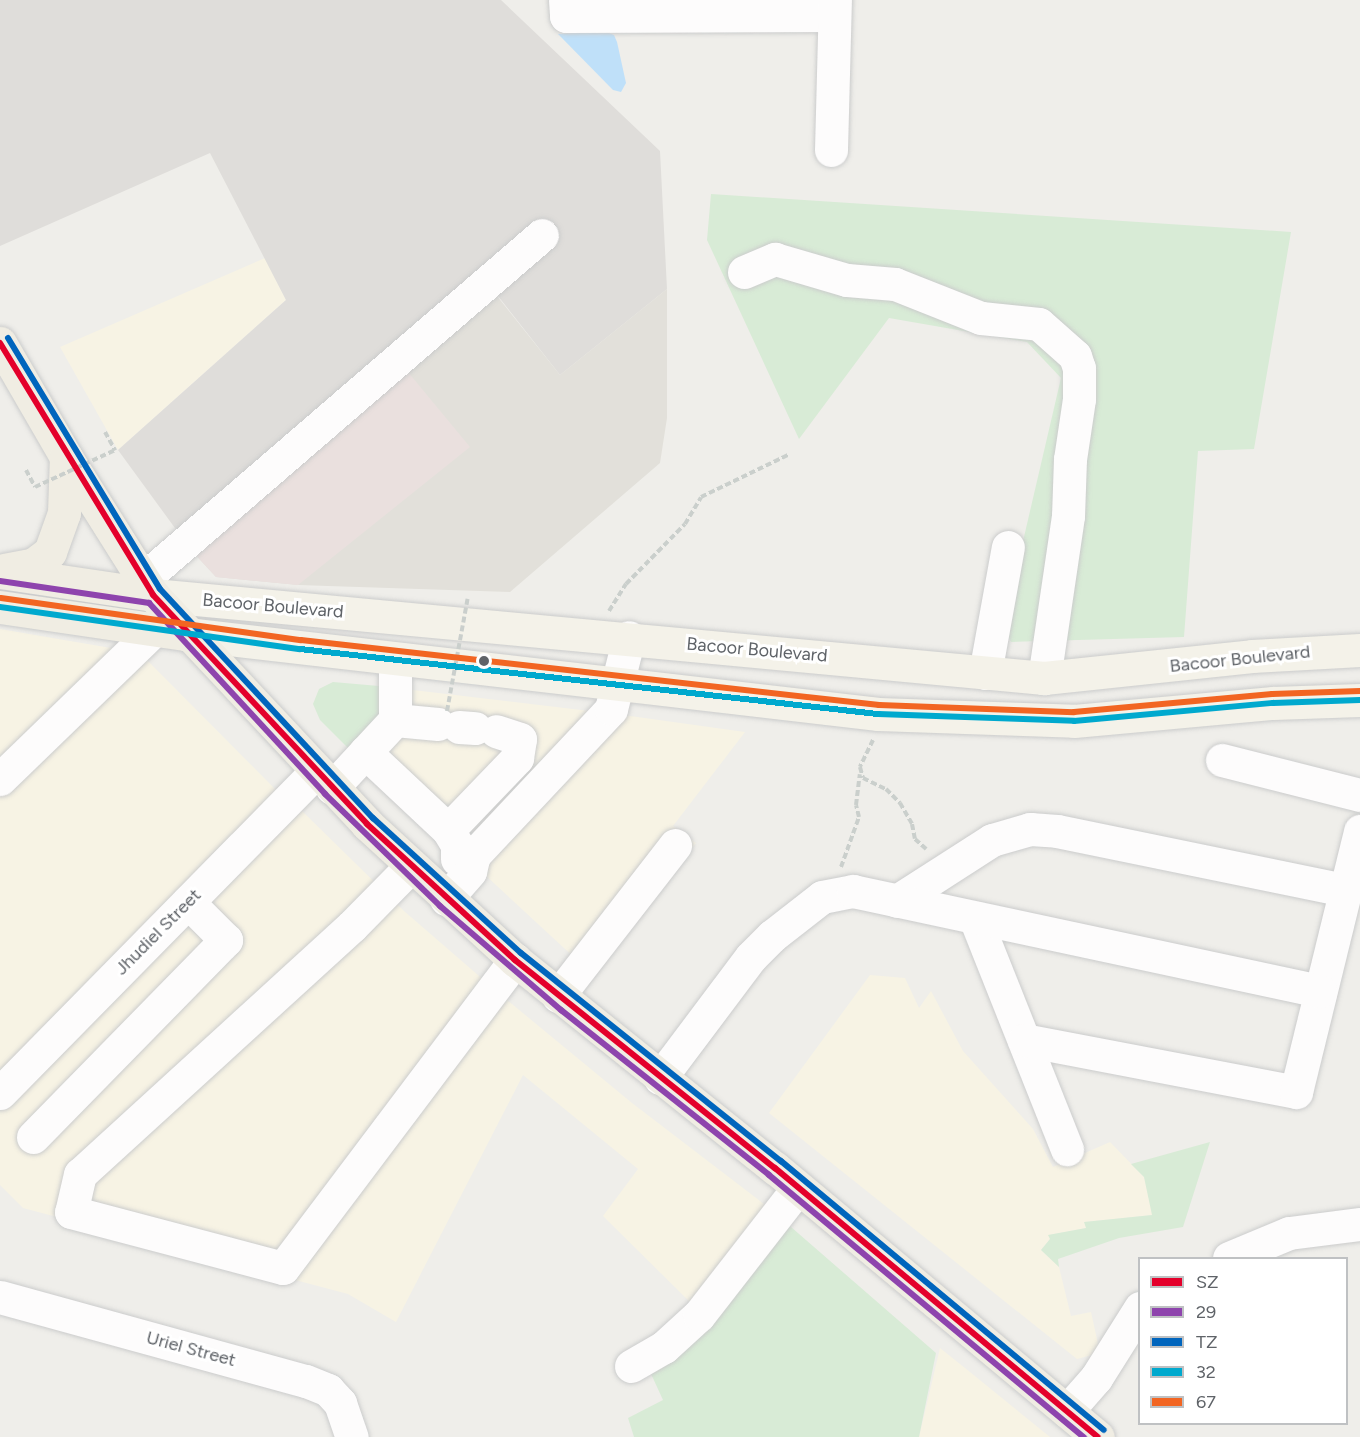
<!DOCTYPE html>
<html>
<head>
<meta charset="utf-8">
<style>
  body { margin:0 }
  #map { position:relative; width:1360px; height:1437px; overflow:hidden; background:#efeeea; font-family:Figtree,sans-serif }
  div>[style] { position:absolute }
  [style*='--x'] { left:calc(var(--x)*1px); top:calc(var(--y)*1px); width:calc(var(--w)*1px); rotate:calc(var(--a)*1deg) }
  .commercial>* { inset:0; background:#f7f3e4 }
  .industrial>* { inset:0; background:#dfddda }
  .education>* { inset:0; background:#e2e0da }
  .medical>* { inset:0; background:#eae0de }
  .green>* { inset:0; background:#d8ebd6 }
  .water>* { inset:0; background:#bfe0f9 }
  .path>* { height:4px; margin-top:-2px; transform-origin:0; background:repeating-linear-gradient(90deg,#cacfcc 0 6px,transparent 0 9px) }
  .roads { filter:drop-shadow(0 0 2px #cbcccc) drop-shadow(0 0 2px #cbcccc) }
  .minor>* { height:33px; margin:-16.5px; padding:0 16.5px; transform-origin:16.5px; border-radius:16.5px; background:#fdfcfc }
  .major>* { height:33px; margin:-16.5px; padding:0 16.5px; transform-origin:16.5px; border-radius:16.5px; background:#f4f2e9 }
  .highway>* { height:33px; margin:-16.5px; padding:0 16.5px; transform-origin:16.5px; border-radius:16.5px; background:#f0ede3 }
  .path-bridge>* { height:4px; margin-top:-2px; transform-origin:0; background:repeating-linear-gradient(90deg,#cacfcc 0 6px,transparent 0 9px) }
  .bus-1>* { height:6px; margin:-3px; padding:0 3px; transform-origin:3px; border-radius:3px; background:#e4002b }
  .bus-2>* { height:6px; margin:-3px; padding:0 3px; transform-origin:3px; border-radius:3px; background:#8e44ad }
  .bus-3>* { height:6px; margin:-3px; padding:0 3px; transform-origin:3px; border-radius:3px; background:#0065bd }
  .bus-4>* { height:6px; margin:-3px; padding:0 3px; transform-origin:3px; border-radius:3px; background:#00a9ce }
  .bus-5>* { height:6px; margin:-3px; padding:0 3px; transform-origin:3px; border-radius:3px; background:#f26522 }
  .dots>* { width:16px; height:16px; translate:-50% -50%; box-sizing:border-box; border:3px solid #fff; border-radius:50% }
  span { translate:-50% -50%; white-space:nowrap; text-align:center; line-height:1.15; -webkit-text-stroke:6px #fff; paint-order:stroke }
  .street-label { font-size:18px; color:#5f6368 }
  .legend { position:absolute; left:1138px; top:1257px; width:210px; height:168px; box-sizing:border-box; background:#fff; border:2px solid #bfc1c3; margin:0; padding:8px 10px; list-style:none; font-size:18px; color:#5f6368 }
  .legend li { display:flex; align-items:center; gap:12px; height:30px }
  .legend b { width:30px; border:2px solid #bfc1c3 }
</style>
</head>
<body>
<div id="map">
  <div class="commercial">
    <div style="clip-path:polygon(265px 258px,286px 300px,118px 450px,60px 347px)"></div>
    <div style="clip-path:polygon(0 629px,140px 653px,277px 791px,0 1074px)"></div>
    <div style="clip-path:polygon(379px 686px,623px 715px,745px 732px,673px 826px,696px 843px,591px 973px,348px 748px)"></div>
    <div style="clip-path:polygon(301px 810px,404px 911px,501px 995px,632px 1103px,768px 1207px,695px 1307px,603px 1216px,638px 1169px,523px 1075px,396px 1322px,348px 1294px,23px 1208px,0 1185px,0 1111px)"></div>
    <div style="clip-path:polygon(870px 975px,905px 978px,919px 1008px,931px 991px,963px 1051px,1033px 1129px,1053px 1167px,1110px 1142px,1144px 1177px,1153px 1215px,1085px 1222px,1087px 1228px,1049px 1235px,1050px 1239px,1041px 1250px,1059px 1267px,1071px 1316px,1091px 1312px,1100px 1353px,1077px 1359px,769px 1113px)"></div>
    <div style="clip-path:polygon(940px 1348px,965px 1368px,1050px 1437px,919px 1437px)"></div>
  </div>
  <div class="industrial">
    <div style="clip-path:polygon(0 0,501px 0,660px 151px,667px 289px,560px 375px,494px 291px,191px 550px,118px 450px,286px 300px,210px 153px,0 246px)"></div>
  </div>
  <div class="education">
    <div style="clip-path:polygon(667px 289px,667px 418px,660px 463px,510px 592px,298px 585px,216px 577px,191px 550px,493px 291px,560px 375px)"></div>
  </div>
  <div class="medical">
    <div style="clip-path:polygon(403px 366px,470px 447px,298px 585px,216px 577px,191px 550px)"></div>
  </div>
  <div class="green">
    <div style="clip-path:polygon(711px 194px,1291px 232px,1254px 449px,1198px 451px,1184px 637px,1011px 642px,1003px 627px,1061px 378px,1027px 342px,889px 318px,799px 439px,707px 240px)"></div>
    <div style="clip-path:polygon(333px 682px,379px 686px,381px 716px,348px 748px,320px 720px,313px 704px,319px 689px)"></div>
    <div style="clip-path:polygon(1210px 1142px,1183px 1227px,1119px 1238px,1058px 1259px,1059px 1267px,1041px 1250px,1050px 1239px,1048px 1235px,1086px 1228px,1084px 1222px,1152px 1215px,1144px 1177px,1131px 1164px)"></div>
    <div style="clip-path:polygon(768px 1207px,936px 1353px,919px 1437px,634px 1437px,628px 1418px,663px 1400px,646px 1363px)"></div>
  </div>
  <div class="water">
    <div style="clip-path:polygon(604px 31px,614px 35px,617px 42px,626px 83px,621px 92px,613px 90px,558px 34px)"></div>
  </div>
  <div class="path">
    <div style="--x:105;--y:432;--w:21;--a:61"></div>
    <div style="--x:26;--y:470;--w:19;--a:62"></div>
    <div style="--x:609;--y:611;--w:32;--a:-58"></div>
    <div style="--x:626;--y:584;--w:84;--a:-45.5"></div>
    <div style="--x:685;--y:524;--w:31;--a:-59"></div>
    <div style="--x:701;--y:497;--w:97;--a:-25.8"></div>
    <div style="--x:873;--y:740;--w:30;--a:116"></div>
    <div style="--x:860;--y:767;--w:11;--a:75"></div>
    <div style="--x:863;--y:778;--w:25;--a:26"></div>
    <div style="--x:886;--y:789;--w:20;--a:45"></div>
    <div style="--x:900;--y:803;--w:24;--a:60"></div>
    <div style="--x:912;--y:824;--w:15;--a:79"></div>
    <div style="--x:915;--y:839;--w:15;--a:42"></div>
    <div style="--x:841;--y:867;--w:53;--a:-70.2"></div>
    <div style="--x:859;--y:817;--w:12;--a:-104"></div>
    <div style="--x:856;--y:805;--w:31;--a:-83"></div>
  </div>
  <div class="roads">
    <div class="minor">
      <div style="--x:565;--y:0;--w:16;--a:86"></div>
      <div style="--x:566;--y:16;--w:268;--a:-0.2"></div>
      <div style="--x:831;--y:150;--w:150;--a:-88.5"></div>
      <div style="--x:744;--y:272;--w:34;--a:-23"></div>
      <div style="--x:775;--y:259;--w:75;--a:16.3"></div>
      <div style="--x:847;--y:280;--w:48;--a:4.8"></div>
      <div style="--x:895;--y:284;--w:92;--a:21.6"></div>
      <div style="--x:981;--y:318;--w:58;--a:5.9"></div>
      <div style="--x:1039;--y:324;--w:48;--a:41.6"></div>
      <div style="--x:1075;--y:356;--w:13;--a:72"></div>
      <div style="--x:1079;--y:368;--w:31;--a:90"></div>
      <div style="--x:1079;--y:399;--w:61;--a:98.5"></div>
      <div style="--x:1070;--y:459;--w:57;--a:92"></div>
      <div style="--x:1068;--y:516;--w:164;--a:98.4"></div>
      <div style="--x:142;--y:580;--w:528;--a:-40.78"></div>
      <div style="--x:985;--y:673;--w:128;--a:-79.7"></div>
      <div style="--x:395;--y:720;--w:43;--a:5.3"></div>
      <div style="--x:459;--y:727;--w:16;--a:4"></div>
      <div style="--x:365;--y:752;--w:114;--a:43.2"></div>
      <div style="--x:448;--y:830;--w:17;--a:59"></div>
      <div style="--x:457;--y:845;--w:14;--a:90"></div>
      <div style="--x:1222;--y:760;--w:142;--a:14.2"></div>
      <div style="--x:0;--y:779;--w:214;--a:-44.1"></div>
      <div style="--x:332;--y:788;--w:93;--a:-47.2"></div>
      <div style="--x:395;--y:720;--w:61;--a:-90"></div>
      <div style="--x:448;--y:830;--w:100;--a:-46.2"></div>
      <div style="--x:517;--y:758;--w:19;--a:-81"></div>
      <div style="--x:520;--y:739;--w:25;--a:-162"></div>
      <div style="--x:411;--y:866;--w:84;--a:134.5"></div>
      <div style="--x:352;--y:926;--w:368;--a:137.6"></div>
      <div style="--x:80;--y:1174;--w:39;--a:103"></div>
      <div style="--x:71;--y:1212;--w:219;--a:14.8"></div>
      <div style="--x:283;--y:1268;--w:386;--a:-53"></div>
      <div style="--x:446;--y:899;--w:37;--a:-49"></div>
      <div style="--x:470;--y:871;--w:16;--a:-76"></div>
      <div style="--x:474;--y:855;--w:200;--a:-46.8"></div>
      <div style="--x:611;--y:709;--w:74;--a:-76"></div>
      <div style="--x:897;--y:901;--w:113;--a:-32.7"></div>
      <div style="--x:992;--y:840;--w:40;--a:-16"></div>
      <div style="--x:1030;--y:829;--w:27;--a:4"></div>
      <div style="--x:1057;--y:831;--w:294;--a:11.6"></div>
      <div style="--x:975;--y:918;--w:249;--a:68.3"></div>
      <div style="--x:558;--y:996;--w:191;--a:-52.2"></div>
      <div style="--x:1024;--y:1040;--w:277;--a:10.8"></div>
      <div style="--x:1296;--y:1092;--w:269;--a:-76.2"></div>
      <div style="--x:660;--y:1078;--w:151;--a:-53.1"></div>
      <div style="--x:751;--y:957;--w:30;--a:-45"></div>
      <div style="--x:772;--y:936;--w:63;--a:-38"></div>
      <div style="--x:822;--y:897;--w:32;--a:-11"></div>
      <div style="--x:853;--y:891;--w:478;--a:12.1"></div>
      <div style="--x:0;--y:1093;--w:451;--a:-45.5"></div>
      <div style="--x:33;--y:1137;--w:276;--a:-45.6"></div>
      <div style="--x:226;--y:940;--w:54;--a:-135"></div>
      <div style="--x:1229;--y:1258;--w:65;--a:-22.6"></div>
      <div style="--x:1289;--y:1233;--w:72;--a:-7.2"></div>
      <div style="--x:0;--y:1297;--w:317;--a:15.4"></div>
      <div style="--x:306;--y:1381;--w:24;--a:22"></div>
      <div style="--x:328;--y:1390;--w:18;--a:47"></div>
      <div style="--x:340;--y:1403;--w:36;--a:71"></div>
      <div style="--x:631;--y:1366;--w:38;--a:-30"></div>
      <div style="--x:664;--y:1347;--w:47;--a:-42.4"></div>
      <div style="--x:699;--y:1315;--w:161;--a:-52.1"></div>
      <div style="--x:1067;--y:1411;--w:44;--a:-48.7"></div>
      <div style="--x:1096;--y:1378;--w:83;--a:-57.8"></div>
    </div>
    <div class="major">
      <div style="--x:153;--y:595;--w:895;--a:5.32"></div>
      <div style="--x:1044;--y:678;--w:209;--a:-6"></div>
      <div style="--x:1252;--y:656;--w:108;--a:-3.2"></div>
      <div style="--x:186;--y:634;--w:697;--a:6.59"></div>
      <div style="--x:878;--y:714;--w:196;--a:2"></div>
      <div style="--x:1074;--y:721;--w:200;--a:-5.2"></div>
      <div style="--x:1273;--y:703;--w:87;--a:-2"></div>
    </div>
    <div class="highway">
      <div style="--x:0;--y:343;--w:132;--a:59.9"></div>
      <div style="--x:66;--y:457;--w:163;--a:57.8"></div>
      <div style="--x:153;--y:595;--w:313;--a:46.9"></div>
      <div style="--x:367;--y:824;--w:201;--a:42.6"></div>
      <div style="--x:515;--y:960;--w:333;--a:38.7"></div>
      <div style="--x:775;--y:1168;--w:420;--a:39.8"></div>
      <div style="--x:4;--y:570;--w:31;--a:-11"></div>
      <div style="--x:34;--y:564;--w:20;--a:-37"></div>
      <div style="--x:50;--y:552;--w:41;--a:-70.3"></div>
      <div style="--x:64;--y:513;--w:56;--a:-88"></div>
      <div style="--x:0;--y:572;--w:155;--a:8.5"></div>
      <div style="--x:0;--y:607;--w:188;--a:8.3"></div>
    </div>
  </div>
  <div class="path-bridge">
    <div style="--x:35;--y:487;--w:88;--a:-24.8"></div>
    <div style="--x:447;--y:711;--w:116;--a:-79.6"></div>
  </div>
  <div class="bus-1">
    <div style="--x:0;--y:343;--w:295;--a:58.7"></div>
    <div style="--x:153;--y:595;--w:313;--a:46.9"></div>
    <div style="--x:367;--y:824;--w:201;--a:42.6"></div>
    <div style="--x:515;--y:960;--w:333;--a:38.7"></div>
    <div style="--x:775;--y:1168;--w:420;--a:39.8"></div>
  </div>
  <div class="bus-2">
    <div style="--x:0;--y:581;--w:151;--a:8.4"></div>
    <div style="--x:149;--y:603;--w:260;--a:47.3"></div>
    <div style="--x:325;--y:794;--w:161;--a:44.2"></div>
    <div style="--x:440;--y:906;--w:160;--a:40.7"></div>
    <div style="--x:561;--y:1010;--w:265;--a:38.4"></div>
    <div style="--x:769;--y:1175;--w:410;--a:39.8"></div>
  </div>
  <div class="bus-3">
    <div style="--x:8;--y:338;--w:293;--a:58.8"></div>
    <div style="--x:160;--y:589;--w:313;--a:47.1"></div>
    <div style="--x:373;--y:818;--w:200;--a:42.4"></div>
    <div style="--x:521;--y:953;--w:333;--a:38.7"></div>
    <div style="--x:781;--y:1161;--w:420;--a:39.8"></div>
  </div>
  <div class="bus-4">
    <div style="--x:0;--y:607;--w:303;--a:8"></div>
    <div style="--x:300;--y:649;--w:582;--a:6.42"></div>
    <div style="--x:878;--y:714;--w:196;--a:2"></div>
    <div style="--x:1074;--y:721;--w:200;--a:-5.2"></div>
    <div style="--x:1273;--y:703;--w:87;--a:-2"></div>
  </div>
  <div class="bus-5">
    <div style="--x:1;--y:598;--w:303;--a:8"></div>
    <div style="--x:301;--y:640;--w:582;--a:6.42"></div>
    <div style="--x:879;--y:705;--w:195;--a:2.1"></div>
    <div style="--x:1074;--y:712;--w:199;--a:-5.2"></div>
    <div style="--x:1272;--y:694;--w:88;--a:-2"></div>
  </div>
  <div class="dots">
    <div style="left:484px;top:661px;background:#5f6368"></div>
  </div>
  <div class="street-label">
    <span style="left:273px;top:606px;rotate:5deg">Bacoor Boulevard</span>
    <span style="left:757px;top:650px;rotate:5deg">Bacoor Boulevard</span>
    <span style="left:1240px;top:659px;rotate:-6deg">Bacoor Boulevard</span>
    <span style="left:158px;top:932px;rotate:-45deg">Jhudiel Street</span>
    <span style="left:191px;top:1349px;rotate:15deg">Uriel Street</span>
  </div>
  <ul class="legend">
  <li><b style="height:8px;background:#e4002b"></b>SZ</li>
  <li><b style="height:8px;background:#8e44ad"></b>29</li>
  <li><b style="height:8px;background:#0065bd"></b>TZ</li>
  <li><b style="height:8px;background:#00a9ce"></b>32</li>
  <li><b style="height:8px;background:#f26522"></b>67</li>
  </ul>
</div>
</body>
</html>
